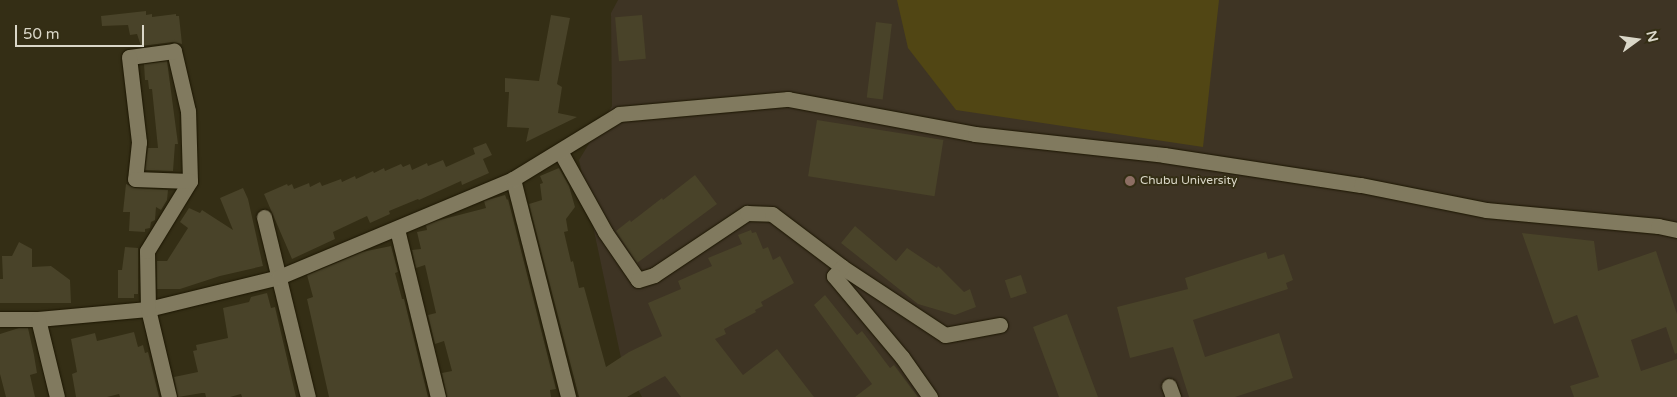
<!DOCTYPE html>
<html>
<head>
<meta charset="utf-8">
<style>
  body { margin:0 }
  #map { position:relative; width:1677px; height:397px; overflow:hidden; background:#342e15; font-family:"Varela Round",sans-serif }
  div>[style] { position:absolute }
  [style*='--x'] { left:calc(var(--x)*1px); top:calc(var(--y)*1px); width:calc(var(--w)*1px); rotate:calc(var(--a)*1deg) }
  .education>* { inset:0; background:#3e3424 }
  .green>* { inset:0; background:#514614 }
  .building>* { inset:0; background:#494329; transform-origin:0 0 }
  .roads { filter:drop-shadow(0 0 1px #1c1600) drop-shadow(0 0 1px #1c1600) }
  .minor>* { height:15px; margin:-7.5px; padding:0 7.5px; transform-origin:7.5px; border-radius:7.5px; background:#817a5f }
  .dots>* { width:14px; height:14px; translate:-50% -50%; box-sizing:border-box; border:2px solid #342e15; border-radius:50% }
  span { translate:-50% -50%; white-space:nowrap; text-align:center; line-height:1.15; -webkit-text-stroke:4px #342e15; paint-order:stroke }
  .poi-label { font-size:12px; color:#dad7c8 }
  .left { translate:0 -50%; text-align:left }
  .north { position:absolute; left:1612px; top:15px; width:50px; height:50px; -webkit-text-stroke:4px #342e15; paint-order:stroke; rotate:76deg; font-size:14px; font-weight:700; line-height:20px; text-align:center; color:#dad7c8 }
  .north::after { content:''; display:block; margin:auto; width:18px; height:22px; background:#dad7c8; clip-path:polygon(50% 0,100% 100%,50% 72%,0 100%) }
  .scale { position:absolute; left:15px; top:25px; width:129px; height:22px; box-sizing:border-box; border:2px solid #dad7c8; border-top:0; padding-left:6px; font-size:15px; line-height:18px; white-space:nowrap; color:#dad7c8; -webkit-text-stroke:4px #342e15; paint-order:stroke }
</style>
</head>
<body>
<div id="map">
  <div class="education">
    <div style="clip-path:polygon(618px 0,1677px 0,1677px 397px,642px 397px,621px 358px,579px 160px,612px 106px,611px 13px)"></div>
  </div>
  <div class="green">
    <div style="clip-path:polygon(897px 0,1219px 0,1203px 147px,956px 110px,908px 48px)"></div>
  </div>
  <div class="building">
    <div style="clip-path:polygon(146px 11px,146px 15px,152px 14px,152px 17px,176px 14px,176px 16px,179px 16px,182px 44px,173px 42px,141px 46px,137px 34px,130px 35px,128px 25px,102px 26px,101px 16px)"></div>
    <div style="clip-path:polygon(551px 15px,570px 18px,557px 84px,562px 87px,558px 113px,577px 117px,526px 142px,529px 128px,507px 127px,509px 92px,505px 92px,505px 78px,539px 81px)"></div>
    <div style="left:642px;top:15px;width:44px;height:27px;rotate:85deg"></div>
    <div style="left:876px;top:22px;width:16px;height:76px;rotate:7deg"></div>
    <div style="clip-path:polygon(167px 61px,178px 144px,175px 144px,173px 171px,145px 170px,148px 148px,158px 148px,152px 89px,149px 89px,148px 80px,145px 80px,144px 64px)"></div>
    <div style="left:817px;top:120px;width:128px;height:57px;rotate:9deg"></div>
    <div style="clip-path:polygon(486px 143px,492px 155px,483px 159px,489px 173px,462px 185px,461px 181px,419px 200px,418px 199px,389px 211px,390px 214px,370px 223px,367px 216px,333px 232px,335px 239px,292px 259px,264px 194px,287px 184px,288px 186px,292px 184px,294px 189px,309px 183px,310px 187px,320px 182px,322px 186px,341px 179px,342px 182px,355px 176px,356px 179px,373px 171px,374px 173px,384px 168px,385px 171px,401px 164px,403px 167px,410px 164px,412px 170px,427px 163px,428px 166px,443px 160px,446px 167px,475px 154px,473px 148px)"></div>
    <div style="clip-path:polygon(559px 168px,569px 186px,575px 207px,566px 219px,568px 231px,564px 232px,571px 262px,573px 261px,579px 288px,584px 287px,606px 367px,629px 352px,662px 336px,648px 303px,681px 289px,678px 281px,712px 266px,708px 258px,742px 244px,738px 235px,751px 230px,752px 233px,756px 232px,763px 249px,768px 247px,773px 260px,780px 256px,794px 283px,761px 302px,763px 306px,755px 310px,756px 312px,724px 329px,726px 334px,715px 339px,743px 375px,777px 349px,814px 397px,681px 397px,665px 376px,627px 397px,579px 397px,529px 204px,542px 200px,540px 184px,543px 183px,540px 176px)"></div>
    <div style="clip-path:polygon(695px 175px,717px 204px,637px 263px,616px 231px,630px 220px,631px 222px,662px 198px,663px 200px)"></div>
    <div style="clip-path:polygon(126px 184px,135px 188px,168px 190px,167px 200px,161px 210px,156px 207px,155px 220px,151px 222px,150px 228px,145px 229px,145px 232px,129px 231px,130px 212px,123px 212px)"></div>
    <div style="clip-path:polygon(243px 188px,248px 199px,263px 266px,220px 276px,180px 289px,157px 289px,157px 261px,167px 261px,188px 228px,180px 222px,189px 208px,200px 213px,202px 210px,233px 230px,220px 198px)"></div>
    <div style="clip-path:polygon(505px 195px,507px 200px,508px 199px,556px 389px,550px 390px,551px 397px,447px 397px,442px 373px,452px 371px,444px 341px,435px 344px,428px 315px,436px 313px,425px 265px,416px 268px,412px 250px,421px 249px,417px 232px,427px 230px,426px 225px,436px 221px,486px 208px,484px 201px)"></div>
    <div style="clip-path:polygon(855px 226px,896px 261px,907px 248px,937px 268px,938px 266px,964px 292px,970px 289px,976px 307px,955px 315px,918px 304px,841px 243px)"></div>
    <div style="clip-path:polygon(1522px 233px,1594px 241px,1598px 271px,1656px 251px,1677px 314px,1677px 353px,1675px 354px,1666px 327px,1631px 340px,1641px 371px,1677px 359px,1677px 397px,1574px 397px,1570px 386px,1599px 377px,1577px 315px,1554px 324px)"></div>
    <div style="clip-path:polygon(19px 242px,32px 249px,32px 267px,51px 266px,70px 280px,71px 303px,0 303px,0 279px,3px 279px,2px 256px,12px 256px)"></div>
    <div style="clip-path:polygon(391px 246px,398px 272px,395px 273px,402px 299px,404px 299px,428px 397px,329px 397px,307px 299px,313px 297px,307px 275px,362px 252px)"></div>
    <div style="clip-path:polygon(125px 247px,138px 248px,138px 294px,134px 294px,134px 298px,118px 298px,118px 270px,122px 270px)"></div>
    <div style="clip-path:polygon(1266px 252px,1268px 259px,1284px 254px,1293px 280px,1286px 283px,1288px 289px,1193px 320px,1205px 357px,1279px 333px,1293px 378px,1235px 397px,1189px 397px,1173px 347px,1130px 358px,1117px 307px,1188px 289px,1185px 278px)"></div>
    <div style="left:1021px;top:275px;width:19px;height:17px;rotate:72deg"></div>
    <div style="clip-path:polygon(267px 293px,271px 308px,275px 307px,296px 397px,242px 397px,241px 394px,230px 397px,206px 397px,205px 393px,202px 393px,178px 397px,174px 377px,198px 372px,193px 351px,197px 350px,196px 345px,228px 338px,223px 308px,249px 302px,251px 297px)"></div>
    <div style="clip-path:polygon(825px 295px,857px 335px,862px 331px,890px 368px,894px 365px,918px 397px,855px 397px,872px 384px,814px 305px)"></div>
    <div style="clip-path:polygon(1067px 314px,1098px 397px,1059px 397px,1033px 327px)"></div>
    <div style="clip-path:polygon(19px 328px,28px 328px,34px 355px,37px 373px,30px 375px,35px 397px,6px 397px,0 374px,0 334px)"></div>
    <div style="clip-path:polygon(134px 332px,138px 347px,143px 345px,145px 353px,148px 352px,159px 397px,120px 397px,119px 394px,107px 397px,76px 397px,72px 374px,77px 372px,71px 339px,95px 333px,97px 341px)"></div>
  </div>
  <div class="roads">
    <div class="minor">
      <div style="--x:560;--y:151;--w:93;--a:60.9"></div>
      <div style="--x:605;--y:232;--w:58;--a:55.5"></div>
      <div style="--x:638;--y:280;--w:17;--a:-17"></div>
      <div style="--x:654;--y:275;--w:112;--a:-33.7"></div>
      <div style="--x:747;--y:213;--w:25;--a:2"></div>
      <div style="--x:772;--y:214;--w:88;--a:37.1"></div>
      <div style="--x:842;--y:267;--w:123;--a:33.4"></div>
      <div style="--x:945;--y:335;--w:56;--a:-10.3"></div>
      <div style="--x:513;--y:179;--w:225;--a:75.8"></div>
      <div style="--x:264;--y:217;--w:185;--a:76.3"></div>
      <div style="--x:397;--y:229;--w:173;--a:76.3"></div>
      <div style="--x:842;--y:267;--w:12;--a:132"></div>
      <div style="--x:834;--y:276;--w:106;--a:50"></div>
      <div style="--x:902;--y:357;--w:49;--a:55"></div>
      <div style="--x:0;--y:319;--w:38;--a:0"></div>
      <div style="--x:38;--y:319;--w:110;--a:-5.2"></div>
      <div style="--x:148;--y:309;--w:135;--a:-13.7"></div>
      <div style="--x:279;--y:277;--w:254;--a:-22.7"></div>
      <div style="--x:513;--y:179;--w:124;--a:-31.5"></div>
      <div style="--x:619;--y:114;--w:170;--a:-5.1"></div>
      <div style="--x:788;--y:99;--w:190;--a:10.6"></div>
      <div style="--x:975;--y:134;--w:190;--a:6.3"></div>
      <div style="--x:1164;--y:155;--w:199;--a:8.7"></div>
      <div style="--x:1361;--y:185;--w:127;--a:11.3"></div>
      <div style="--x:1486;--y:210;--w:173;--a:5.3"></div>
      <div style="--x:1658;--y:226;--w:19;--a:12"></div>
      <div style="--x:38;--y:319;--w:80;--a:76.3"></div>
      <div style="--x:1169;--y:386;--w:12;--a:70"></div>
      <div style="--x:169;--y:397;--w:90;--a:-103.4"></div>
      <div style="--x:148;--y:309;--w:58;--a:-91"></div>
      <div style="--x:147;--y:251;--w:82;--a:-58.4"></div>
      <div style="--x:190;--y:181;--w:70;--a:-91.6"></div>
      <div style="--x:188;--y:111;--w:62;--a:-103.1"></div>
      <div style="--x:174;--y:51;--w:45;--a:172.4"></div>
      <div style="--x:129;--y:57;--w:86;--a:83.3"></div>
      <div style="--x:139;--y:142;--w:37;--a:96"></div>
      <div style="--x:135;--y:179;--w:55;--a:2.1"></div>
    </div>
  </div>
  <div class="dots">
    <div style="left:1130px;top:181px;background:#8d6e63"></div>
  </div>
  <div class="poi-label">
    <span class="left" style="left:1140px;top:181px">Chubu University</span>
  </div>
  <div class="north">N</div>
  <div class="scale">50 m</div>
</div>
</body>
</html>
